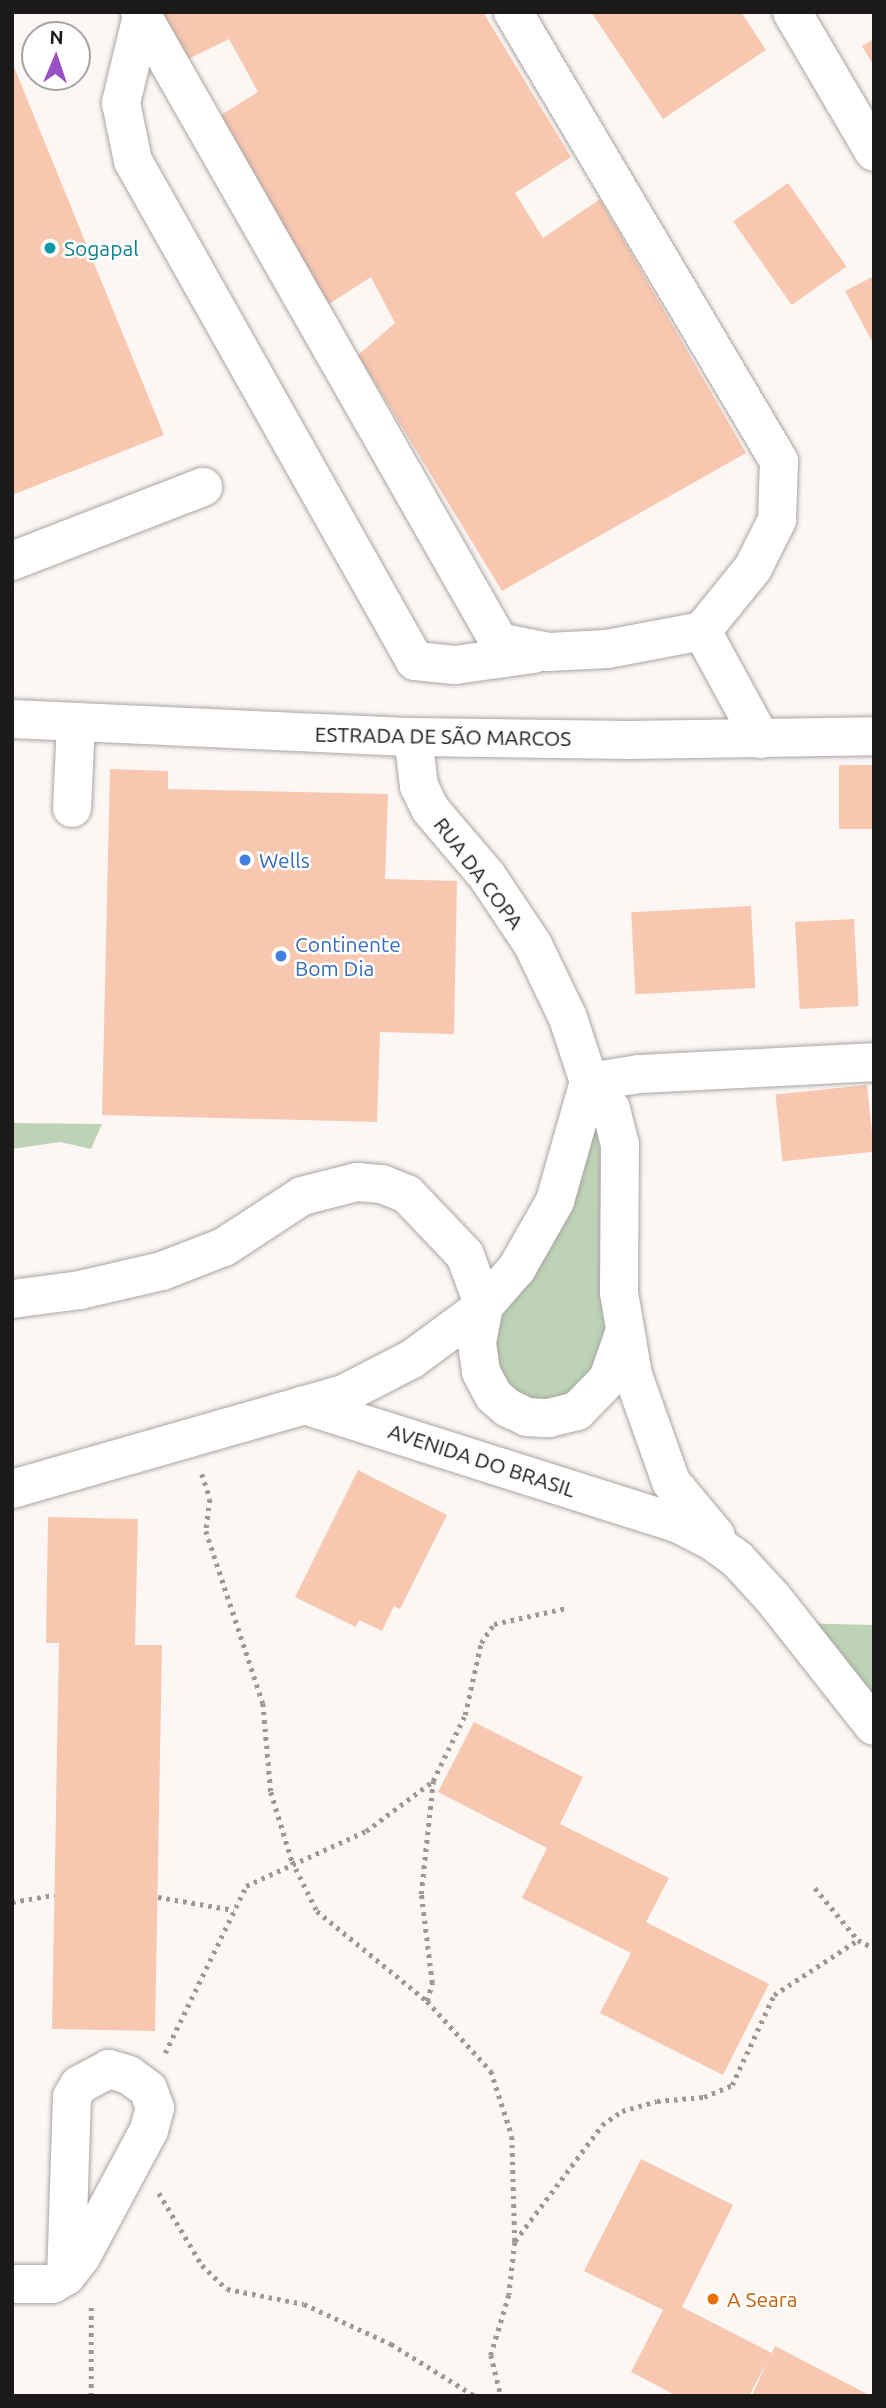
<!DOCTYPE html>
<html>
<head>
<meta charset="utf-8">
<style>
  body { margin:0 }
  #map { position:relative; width:886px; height:2408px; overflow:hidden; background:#fcf7f4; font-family:Ubuntu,sans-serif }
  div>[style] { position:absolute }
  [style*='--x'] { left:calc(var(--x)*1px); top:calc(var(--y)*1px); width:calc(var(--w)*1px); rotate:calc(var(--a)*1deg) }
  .green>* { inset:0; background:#bed3b6 }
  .building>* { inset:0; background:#f7c7b0; transform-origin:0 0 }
  .path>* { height:4.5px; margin-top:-2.25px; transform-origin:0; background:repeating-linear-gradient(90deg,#9b9896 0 3.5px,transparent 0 8.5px) }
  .roads { filter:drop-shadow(0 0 2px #aaa5a3) drop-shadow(0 0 2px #aaa5a3) }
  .minor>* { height:38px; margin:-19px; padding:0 19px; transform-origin:19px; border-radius:19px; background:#fff }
  .dots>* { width:19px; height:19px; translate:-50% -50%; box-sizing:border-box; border:4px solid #fff; border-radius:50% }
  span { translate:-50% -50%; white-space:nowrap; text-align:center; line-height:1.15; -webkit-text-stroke:5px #fff; paint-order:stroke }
  .culture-label { font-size:21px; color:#0d838f }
  .left { translate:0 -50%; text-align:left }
  .street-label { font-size:21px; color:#1c1a19 }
  .shop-label { font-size:21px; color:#366cbe }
  .food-label { font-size:21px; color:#c56008 }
  .frame { position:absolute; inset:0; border:14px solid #1c1a19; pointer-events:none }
  .north { position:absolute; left:21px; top:21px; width:70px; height:70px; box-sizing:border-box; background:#fff; border:2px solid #a4a3a3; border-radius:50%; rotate:2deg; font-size:19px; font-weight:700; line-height:28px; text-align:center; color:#1c1a19 }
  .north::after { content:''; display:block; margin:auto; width:24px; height:32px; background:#9850c3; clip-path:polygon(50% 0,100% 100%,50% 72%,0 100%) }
</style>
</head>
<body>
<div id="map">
  <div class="green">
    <div style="clip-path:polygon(593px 1110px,610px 1205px,611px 1323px,581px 1400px,513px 1400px,492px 1348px,501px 1313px)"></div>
    <div style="clip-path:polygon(12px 1123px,102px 1124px,91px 1149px,60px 1142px,12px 1149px)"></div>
    <div style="clip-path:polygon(792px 1623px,874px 1625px,874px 1724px)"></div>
  </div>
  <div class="building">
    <div style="clip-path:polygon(158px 12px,483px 12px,571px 157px,515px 193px,543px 238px,600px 199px,746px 453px,502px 591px,358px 355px,395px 323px,371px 277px,329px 304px,218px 117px,258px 92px,229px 39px,186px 60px)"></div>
    <div style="clip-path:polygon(591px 12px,741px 12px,766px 50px,663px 119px)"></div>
    <div style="clip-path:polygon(874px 39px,874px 66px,862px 46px)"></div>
    <div style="clip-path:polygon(12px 62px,164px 435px,12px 495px)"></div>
    <div style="left:788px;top:183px;width:102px;height:67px;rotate:55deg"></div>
    <div style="clip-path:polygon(874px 276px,874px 345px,845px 291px)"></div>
    <div style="left:874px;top:765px;width:64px;height:35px;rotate:90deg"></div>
    <div style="clip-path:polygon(110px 769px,168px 771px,168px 789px,388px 794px,385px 879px,457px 881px,454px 1034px,380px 1032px,377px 1122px,102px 1115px)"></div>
    <div style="left:751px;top:906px;width:82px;height:120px;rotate:87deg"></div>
    <div style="left:854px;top:919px;width:87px;height:59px;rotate:87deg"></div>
    <div style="left:867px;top:1085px;width:67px;height:92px;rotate:84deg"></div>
    <div style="clip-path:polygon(358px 1470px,447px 1515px,400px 1609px,394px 1606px,382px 1631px,359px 1620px,356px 1627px,295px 1597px)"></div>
    <div style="clip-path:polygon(48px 1517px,138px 1519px,135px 1645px,162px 1645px,155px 2031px,52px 2029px,59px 1643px,46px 1643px)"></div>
    <div style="clip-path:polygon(474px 1722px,583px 1777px,560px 1824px,669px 1878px,646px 1922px,769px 1984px,723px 2075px,600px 2013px,631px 1953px,522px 1898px,547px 1848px,438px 1792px)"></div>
    <div style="clip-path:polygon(641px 2159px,733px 2205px,682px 2307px,772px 2353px,775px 2346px,871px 2396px,752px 2396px,767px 2362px,749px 2396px,677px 2396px,631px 2372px,663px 2310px,584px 2271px)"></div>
  </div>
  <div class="path">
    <div style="--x:202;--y:1474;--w:26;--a:72"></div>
    <div style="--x:210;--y:1499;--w:32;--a:97"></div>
    <div style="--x:206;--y:1531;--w:181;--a:71.7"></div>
    <div style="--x:263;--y:1703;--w:89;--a:84.9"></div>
    <div style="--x:271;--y:1792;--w:72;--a:73.1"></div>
    <div style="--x:292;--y:1861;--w:56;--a:63.4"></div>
    <div style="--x:317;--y:1911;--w:142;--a:39.3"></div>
    <div style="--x:427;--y:2001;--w:95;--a:47.6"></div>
    <div style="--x:491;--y:2071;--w:68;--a:72.1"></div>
    <div style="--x:512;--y:2136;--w:106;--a:88.4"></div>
    <div style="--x:515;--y:2242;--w:53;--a:96.5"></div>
    <div style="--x:509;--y:2295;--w:63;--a:106.7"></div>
    <div style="--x:491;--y:2355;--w:42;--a:76.3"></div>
    <div style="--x:815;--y:1888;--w:67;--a:50.4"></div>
    <div style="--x:158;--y:1897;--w:77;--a:9.7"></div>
    <div style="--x:12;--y:1902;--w:43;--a:-9.5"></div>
    <div style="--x:427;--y:2001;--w:19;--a:-74"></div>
    <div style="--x:432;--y:1983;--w:90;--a:-97"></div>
    <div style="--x:421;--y:1894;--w:114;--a:-83.9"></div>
    <div style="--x:165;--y:2053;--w:186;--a:-64.1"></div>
    <div style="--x:246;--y:1886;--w:132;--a:-24.6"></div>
    <div style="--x:366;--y:1831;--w:84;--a:-36.7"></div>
    <div style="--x:433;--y:1781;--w:73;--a:-64.1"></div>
    <div style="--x:465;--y:1715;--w:74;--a:-77.5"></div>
    <div style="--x:481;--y:1643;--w:23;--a:-56"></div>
    <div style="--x:494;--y:1624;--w:75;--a:-12.4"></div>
    <div style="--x:159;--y:2193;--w:84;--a:59.2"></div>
    <div style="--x:202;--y:2265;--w:35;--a:44"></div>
    <div style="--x:227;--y:2289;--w:78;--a:11"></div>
    <div style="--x:304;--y:2304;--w:96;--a:24.7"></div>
    <div style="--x:391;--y:2344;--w:99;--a:31.8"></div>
    <div style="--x:515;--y:2241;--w:145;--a:-53.1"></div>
    <div style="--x:602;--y:2125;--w:24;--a:-35"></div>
    <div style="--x:622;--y:2111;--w:36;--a:-16"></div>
    <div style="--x:657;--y:2101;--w:47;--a:-4.9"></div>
    <div style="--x:704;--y:2097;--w:30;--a:-23"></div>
    <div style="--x:732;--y:2085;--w:99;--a:-65"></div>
    <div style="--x:774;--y:1995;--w:100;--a:-33.2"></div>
    <div style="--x:858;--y:1940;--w:18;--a:27"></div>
    <div style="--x:91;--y:2396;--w:90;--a:-90"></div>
  </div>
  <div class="roads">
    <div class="minor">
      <div style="--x:140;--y:12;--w:725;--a:60.32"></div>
      <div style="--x:499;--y:642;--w:50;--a:11.5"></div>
      <div style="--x:548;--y:652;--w:59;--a:-2.9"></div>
      <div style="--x:607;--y:649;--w:97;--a:-10.7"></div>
      <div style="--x:702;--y:631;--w:81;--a:-51"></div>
      <div style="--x:753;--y:568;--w:54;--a:-63.4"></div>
      <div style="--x:777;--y:520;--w:59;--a:-88.1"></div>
      <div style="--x:779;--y:461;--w:522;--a:-120.64"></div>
      <div style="--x:792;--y:12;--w:162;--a:59.6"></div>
      <div style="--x:142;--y:16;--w:89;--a:103.6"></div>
      <div style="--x:121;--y:103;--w:59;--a:78.3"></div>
      <div style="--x:133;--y:161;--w:574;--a:60.58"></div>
      <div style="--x:415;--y:661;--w:40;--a:5.7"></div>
      <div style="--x:455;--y:665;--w:79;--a:-8"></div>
      <div style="--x:12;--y:561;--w:205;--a:-21.2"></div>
      <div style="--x:702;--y:631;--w:123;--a:61.4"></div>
      <div style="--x:12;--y:719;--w:401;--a:2.6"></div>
      <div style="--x:413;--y:737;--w:216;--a:0.8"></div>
      <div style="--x:629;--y:740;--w:245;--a:-0.9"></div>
      <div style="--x:413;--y:737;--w:49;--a:83"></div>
      <div style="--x:419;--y:786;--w:25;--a:64"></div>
      <div style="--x:430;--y:809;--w:88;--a:49.6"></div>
      <div style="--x:487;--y:876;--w:83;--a:56.3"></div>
      <div style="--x:533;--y:945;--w:81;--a:64.4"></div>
      <div style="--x:568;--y:1018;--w:67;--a:71.8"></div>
      <div style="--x:589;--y:1082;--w:51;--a:-9.1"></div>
      <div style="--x:639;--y:1074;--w:235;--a:-2.9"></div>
      <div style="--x:72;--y:808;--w:86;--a:-87.3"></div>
      <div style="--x:589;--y:1082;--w:35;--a:51"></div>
      <div style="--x:611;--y:1109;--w:36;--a:76"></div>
      <div style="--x:620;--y:1144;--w:149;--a:90.4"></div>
      <div style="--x:619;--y:1293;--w:83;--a:80.3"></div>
      <div style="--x:633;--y:1375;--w:114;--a:70.4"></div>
      <div style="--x:671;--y:1482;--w:70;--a:50.2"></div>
      <div style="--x:12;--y:1299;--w:69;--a:-7.5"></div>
      <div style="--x:80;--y:1290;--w:84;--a:-13"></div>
      <div style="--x:162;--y:1271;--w:66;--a:-21.2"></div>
      <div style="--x:224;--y:1247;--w:93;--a:-33.2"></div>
      <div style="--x:302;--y:1196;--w:57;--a:-14.3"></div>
      <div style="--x:357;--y:1182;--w:25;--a:5"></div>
      <div style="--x:382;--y:1184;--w:27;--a:22"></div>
      <div style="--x:407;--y:1194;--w:84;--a:46.4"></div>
      <div style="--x:465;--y:1255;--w:54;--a:69.6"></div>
      <div style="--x:484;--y:1306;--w:38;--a:101"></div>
      <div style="--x:477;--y:1343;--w:29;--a:82"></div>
      <div style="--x:481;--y:1372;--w:27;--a:62"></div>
      <div style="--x:494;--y:1396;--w:18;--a:41"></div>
      <div style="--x:508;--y:1408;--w:21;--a:25"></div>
      <div style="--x:527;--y:1417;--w:22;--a:3"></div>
      <div style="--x:549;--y:1418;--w:29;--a:-14"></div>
      <div style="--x:577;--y:1411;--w:45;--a:-45.9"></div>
      <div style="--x:608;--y:1379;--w:46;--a:-70.8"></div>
      <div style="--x:304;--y:1405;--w:391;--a:17.6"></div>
      <div style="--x:677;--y:1523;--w:39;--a:27"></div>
      <div style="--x:712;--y:1541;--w:31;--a:36"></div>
      <div style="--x:737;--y:1559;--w:52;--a:47.4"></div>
      <div style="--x:772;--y:1597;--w:164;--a:51.7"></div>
      <div style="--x:12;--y:1489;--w:345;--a:-16"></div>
      <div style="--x:344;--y:1394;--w:76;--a:-27.2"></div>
      <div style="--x:412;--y:1359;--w:89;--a:-36.4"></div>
      <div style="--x:484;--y:1306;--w:50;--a:-49"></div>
      <div style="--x:517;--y:1268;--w:77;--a:-60.4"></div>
      <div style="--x:555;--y:1201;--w:124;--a:-74.1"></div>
      <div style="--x:12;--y:2284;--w:40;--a:0"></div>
      <div style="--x:52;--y:2284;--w:16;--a:-30"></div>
      <div style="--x:66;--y:2276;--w:24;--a:-52"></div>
      <div style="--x:81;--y:2257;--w:144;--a:-61.8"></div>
      <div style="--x:149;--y:2130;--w:23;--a:-75"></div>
      <div style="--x:155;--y:2108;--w:20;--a:-110"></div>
      <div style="--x:148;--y:2089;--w:24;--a:-144"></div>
      <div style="--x:129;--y:2075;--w:21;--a:-163"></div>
      <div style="--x:109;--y:2069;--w:34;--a:152"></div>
      <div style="--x:79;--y:2085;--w:14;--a:120"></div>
      <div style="--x:72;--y:2097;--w:179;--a:91.9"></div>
    </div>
  </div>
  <div class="dots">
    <div style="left:50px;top:248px;background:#0f9aa8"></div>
    <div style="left:245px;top:860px;background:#3f7fe0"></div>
    <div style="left:281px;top:956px;background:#3f7fe0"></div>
    <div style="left:713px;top:2299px;background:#e8710a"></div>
  </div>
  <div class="culture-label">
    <span class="left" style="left:64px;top:248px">Sogapal</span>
  </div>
  <div class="street-label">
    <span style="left:443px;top:736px;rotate:1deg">ESTRADA DE SÃO MARCOS</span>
    <span style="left:479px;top:873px;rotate:53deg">RUA DA COPA</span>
    <span style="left:482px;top:1460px;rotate:18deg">AVENIDA DO BRASIL</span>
  </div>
  <div class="shop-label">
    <span class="left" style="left:259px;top:860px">Wells</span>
    <span class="left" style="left:295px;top:956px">Continente<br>Bom Dia</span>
  </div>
  <div class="food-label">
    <span class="left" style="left:727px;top:2299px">A Seara</span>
  </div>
  <div class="frame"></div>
  <div class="north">N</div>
</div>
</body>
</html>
